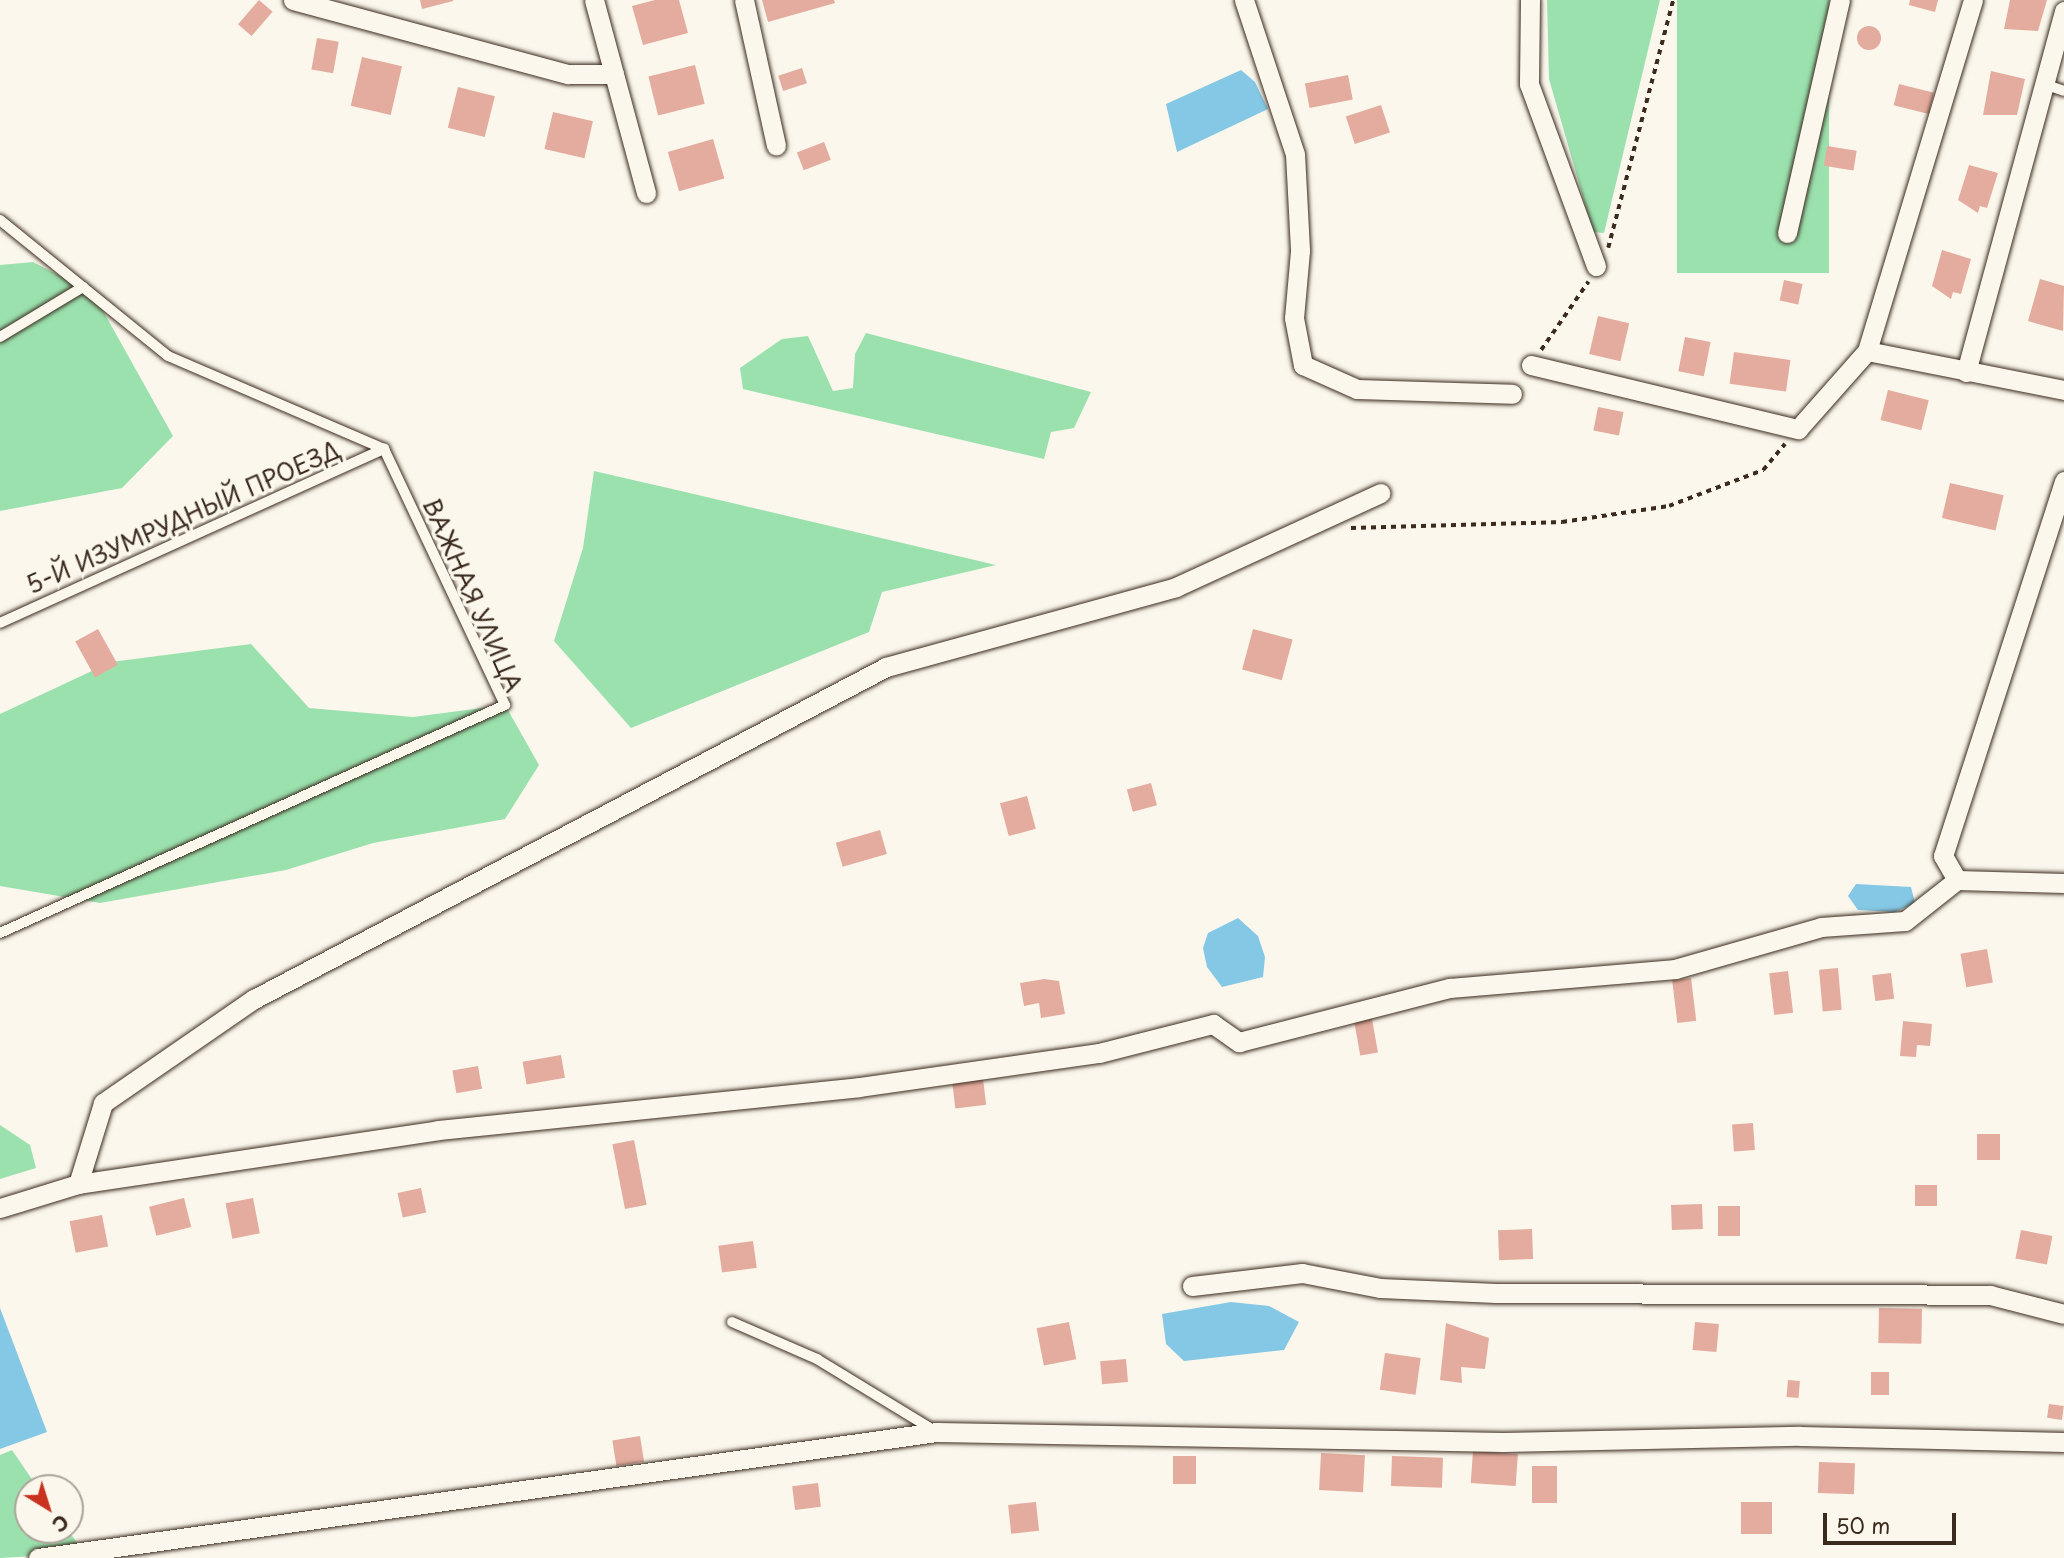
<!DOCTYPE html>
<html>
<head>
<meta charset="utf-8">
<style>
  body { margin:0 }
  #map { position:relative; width:2064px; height:1558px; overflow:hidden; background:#fbf7ec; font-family:"Playpen Sans",sans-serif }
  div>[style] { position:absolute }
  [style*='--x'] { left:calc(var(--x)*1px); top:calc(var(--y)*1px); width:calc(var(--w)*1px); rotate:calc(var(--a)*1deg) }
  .green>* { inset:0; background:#9be1ae; transform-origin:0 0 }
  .water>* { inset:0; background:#84c8e5 }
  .building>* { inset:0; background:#e4ac9e; transform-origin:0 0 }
  .round { border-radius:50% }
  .path>* { height:3.5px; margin-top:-1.75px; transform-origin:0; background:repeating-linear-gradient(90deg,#3b2a1e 0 5px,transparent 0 10px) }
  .roads { filter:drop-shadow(0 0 2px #3b2a1e) drop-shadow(0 0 2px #3b2a1e) }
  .service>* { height:10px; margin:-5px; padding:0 5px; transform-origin:5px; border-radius:5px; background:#fbf7ec }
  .minor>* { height:19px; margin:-9.5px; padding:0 9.5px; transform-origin:9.5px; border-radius:9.5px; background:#fbf7ec }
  span { translate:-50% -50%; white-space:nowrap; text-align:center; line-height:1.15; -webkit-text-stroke:7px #fbf7ec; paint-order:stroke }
  .street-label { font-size:24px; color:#3b2a1e }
  .north { position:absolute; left:14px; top:1474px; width:70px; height:70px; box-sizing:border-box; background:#fbf7ec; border:2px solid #aea59a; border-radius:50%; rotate:142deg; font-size:19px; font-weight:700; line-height:28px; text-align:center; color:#3b2a1e }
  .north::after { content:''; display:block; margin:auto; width:24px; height:32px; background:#c8321e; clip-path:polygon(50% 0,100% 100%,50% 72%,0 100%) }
  .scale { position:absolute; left:1823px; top:1513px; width:133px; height:32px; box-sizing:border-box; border:4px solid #3b2a1e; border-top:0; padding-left:9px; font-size:21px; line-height:24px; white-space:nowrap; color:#3b2a1e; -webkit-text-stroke:5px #fbf7ec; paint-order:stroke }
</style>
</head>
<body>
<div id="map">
  <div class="green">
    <div style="clip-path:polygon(1547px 0,1660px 0,1604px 233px,1593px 232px,1549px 79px)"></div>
    <div style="left:1677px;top:0;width:152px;height:273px"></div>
    <div style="clip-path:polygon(33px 262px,93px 293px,173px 436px,122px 488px,0 511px,0 265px)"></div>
    <div style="clip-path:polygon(866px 333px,1091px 392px,1074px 428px,1051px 432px,1044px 459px,743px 389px,740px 368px,782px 339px,808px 336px,833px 391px,853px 388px,855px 354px)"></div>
    <div style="clip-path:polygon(594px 471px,681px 491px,996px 565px,882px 592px,869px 632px,631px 728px,554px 641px,583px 548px)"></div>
    <div style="clip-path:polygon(251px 644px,309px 708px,413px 717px,505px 705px,539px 765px,505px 819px,373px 843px,286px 870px,100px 903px,0 886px,0 714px,111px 662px)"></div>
    <div style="clip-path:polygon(0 1125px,30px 1145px,36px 1168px,0 1179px)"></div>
    <div style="clip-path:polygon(12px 1450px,38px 1488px,28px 1488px,28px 1530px,68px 1530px,84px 1553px,0 1558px,0 1455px)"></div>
  </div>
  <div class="water">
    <div style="clip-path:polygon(1241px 70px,1255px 82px,1268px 109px,1177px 152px,1166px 104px)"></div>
    <div style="clip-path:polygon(1856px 884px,1911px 887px,1915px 903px,1895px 912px,1858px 910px,1848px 896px)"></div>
    <div style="clip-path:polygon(1238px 918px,1258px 936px,1265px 957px,1263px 977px,1222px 987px,1207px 967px,1203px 948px,1208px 933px)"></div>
    <div style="clip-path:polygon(1231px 1302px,1269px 1306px,1299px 1322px,1284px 1350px,1184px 1361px,1166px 1344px,1162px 1314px)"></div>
    <div style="clip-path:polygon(0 1308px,47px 1432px,0 1449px)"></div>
  </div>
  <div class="building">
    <div style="left:259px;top:0;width:18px;height:32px;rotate:41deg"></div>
    <div style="clip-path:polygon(420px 0,453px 0,453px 1px,422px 9px)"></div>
    <div style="clip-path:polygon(655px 0,679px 0,688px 33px,643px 45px,632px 6px)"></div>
    <div style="clip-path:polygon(762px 0,834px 0,835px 3px,768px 22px)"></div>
    <div style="clip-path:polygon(1910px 0,1938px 0,1935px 12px,1909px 5px)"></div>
    <div style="clip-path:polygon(2010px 0,2047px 0,2038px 31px,2004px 29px)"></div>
    <div class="round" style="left:1857px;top:26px;width:24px;height:24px"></div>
    <div style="left:317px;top:38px;width:22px;height:32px;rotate:10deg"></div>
    <div style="left:362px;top:57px;width:41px;height:50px;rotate:13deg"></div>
    <div style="left:695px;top:65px;width:40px;height:48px;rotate:76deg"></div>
    <div style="left:802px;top:68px;width:16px;height:25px;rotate:72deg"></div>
    <div style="clip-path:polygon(1991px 71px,2025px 79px,2017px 115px,1983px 115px)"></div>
    <div style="left:1348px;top:75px;width:25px;height:44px;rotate:79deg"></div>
    <div style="left:1899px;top:84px;width:36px;height:22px;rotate:14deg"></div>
    <div style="left:458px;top:87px;width:38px;height:42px;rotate:14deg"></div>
    <div style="left:1381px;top:105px;width:29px;height:37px;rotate:72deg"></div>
    <div style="left:553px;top:112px;width:41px;height:38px;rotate:13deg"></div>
    <div style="left:713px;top:139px;width:41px;height:47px;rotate:74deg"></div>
    <div style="left:824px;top:142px;width:19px;height:29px;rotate:69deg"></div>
    <div style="left:1827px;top:146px;width:30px;height:20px;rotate:9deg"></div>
    <div style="clip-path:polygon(1969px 165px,1998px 173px,1987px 208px,1980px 206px,1978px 213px,1958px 200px)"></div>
    <div style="clip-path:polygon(1942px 250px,1971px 259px,1961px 294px,1953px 292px,1951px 299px,1932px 286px)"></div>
    <div style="clip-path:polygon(2040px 279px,2064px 286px,2063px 331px,2028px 321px)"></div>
    <div style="left:1784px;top:280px;width:19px;height:21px;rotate:12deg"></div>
    <div style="left:1598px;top:316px;width:32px;height:39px;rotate:13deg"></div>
    <div style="left:1685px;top:337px;width:26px;height:35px;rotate:11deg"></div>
    <div style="left:1734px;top:352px;width:57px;height:32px;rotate:8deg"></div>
    <div style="left:1888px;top:390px;width:42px;height:31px;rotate:14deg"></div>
    <div style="left:1598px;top:407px;width:26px;height:24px;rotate:11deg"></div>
    <div style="left:1950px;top:483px;width:55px;height:36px;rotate:13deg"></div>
    <div style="left:98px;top:629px;width:41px;height:26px;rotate:61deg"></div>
    <div style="left:1253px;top:629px;width:41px;height:42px;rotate:15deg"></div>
    <div style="left:1151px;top:783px;width:23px;height:25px;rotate:75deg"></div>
    <div style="left:1027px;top:796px;width:34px;height:28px;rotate:75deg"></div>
    <div style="left:880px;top:830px;width:25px;height:46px;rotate:74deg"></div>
    <div style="left:1987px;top:949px;width:34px;height:27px;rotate:80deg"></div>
    <div style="left:1838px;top:968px;width:42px;height:19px;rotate:85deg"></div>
    <div style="left:1788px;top:971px;width:42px;height:19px;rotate:83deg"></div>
    <div style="left:1891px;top:973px;width:26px;height:19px;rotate:83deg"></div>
    <div style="left:1691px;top:978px;width:43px;height:19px;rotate:83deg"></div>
    <div style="clip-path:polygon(1044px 979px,1059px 981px,1065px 1014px,1041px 1018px,1039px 1003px,1024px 1006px,1020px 983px)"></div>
    <div style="left:1371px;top:1013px;width:40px;height:18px;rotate:80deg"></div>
    <div style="clip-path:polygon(1903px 1021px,1932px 1024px,1930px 1046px,1917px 1045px,1916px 1057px,1900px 1056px)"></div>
    <div style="left:561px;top:1055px;width:23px;height:39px;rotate:80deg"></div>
    <div style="left:478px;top:1066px;width:23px;height:26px;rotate:80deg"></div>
    <div style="left:983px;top:1079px;width:26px;height:31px;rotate:83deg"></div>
    <div style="left:1753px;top:1123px;width:27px;height:21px;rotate:86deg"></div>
    <div style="left:2000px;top:1134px;width:26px;height:23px;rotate:90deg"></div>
    <div style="left:634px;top:1140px;width:66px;height:22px;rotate:79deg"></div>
    <div style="left:1915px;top:1185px;width:22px;height:21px"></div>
    <div style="left:421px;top:1188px;width:25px;height:24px;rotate:78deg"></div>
    <div style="left:184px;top:1198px;width:30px;height:36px;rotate:76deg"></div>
    <div style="left:253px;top:1198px;width:36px;height:28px;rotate:79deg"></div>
    <div style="left:1702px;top:1204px;width:25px;height:31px;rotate:88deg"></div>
    <div style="left:1718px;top:1206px;width:22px;height:30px"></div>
    <div style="left:102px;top:1215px;width:32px;height:33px;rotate:79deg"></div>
    <div style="left:1532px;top:1229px;width:30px;height:34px;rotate:88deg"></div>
    <div style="left:2021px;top:1230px;width:32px;height:29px;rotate:11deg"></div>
    <div style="left:753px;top:1241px;width:27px;height:35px;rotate:82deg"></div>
    <div style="left:1879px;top:1308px;width:43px;height:35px;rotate:1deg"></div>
    <div style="left:1069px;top:1322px;width:38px;height:33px;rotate:79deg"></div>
    <div style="left:1695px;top:1322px;width:24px;height:28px;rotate:5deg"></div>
    <div style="clip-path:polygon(1446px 1323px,1489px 1338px,1485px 1369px,1461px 1367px,1462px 1383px,1440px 1380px)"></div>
    <div style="left:1385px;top:1353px;width:36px;height:37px;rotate:8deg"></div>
    <div style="left:1126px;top:1359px;width:23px;height:26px;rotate:85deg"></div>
    <div style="left:1871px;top:1372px;width:18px;height:23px"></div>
    <div style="left:1788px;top:1380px;width:12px;height:17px;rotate:5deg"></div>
    <div style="left:2049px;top:1404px;width:15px;height:14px;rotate:8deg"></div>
    <div style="left:640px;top:1436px;width:26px;height:28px;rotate:81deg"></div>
    <div style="left:1473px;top:1451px;width:45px;height:32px;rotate:4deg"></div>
    <div style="left:1321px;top:1453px;width:44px;height:37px;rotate:3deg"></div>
    <div style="left:1173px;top:1456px;width:23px;height:28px"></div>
    <div style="left:1392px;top:1456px;width:51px;height:30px;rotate:2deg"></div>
    <div style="left:1819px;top:1462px;width:36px;height:31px;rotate:2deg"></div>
    <div style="left:1532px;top:1466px;width:25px;height:37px"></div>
    <div style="left:818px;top:1483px;width:24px;height:26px;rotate:83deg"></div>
    <div style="left:1036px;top:1502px;width:29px;height:28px;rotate:84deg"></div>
    <div style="left:1741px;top:1502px;width:31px;height:32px"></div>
  </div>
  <div class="path">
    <div style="--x:1608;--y:248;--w:256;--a:-75.3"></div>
    <div style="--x:1541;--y:350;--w:83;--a:-55.3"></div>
    <div style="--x:1351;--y:528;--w:211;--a:-1.6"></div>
    <div style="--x:1562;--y:522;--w:108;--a:-8.5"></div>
    <div style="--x:1669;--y:506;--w:101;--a:-21"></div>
    <div style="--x:1763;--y:470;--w:34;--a:-50"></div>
  </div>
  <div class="roads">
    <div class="service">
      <div style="--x:2044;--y:84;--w:21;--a:19"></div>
      <div style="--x:0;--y:220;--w:216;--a:39"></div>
      <div style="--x:168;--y:356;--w:235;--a:23.3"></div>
      <div style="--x:384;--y:449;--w:283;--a:64.7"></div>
      <div style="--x:505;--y:705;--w:554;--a:155.7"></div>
      <div style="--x:0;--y:337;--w:97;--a:-31.1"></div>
      <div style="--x:0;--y:623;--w:422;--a:-24.4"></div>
      <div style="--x:732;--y:1322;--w:93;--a:23.5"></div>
      <div style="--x:817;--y:1359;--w:138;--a:31.4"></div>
    </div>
    <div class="minor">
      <div style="--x:293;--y:0;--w:285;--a:15.1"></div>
      <div style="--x:568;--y:74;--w:46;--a:0"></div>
      <div style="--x:594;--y:0;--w:200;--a:74.9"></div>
      <div style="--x:744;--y:0;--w:149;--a:77.6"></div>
      <div style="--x:1244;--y:0;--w:162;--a:71.7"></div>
      <div style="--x:1295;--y:154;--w:97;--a:87"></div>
      <div style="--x:1300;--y:251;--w:67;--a:95.1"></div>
      <div style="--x:1294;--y:318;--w:48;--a:79.2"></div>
      <div style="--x:1303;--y:365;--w:59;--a:24"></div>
      <div style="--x:1357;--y:389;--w:155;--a:1.8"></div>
      <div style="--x:1530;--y:0;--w:84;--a:90.7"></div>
      <div style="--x:1529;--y:84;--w:194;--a:69.8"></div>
      <div style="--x:1787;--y:233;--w:239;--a:-77.2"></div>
      <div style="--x:1867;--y:351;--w:201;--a:11.2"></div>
      <div style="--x:1531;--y:365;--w:275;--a:13.5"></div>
      <div style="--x:1798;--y:429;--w:104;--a:-48.5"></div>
      <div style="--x:1867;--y:351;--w:367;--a:-73.2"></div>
      <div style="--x:1966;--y:372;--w:374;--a:-74.8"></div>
      <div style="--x:1957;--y:880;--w:28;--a:-120"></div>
      <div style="--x:1943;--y:856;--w:394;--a:-72.1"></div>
      <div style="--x:78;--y:1184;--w:364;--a:-8.5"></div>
      <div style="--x:438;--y:1130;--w:423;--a:-5.8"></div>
      <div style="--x:859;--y:1087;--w:242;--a:-8.1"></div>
      <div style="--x:1099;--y:1053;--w:118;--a:-14.3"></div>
      <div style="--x:1213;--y:1024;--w:32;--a:35"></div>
      <div style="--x:1239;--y:1042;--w:218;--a:-14.4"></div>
      <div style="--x:1450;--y:988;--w:226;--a:-4.8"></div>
      <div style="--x:1675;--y:969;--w:152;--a:-16"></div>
      <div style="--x:1821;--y:927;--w:84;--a:-4.1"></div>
      <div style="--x:1905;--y:921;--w:66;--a:-38.3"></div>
      <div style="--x:1957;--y:880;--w:107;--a:1.6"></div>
      <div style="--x:0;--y:1208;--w:82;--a:-17.1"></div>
      <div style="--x:78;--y:1184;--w:85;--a:-72.8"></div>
      <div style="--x:103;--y:1103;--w:183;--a:-34.6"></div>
      <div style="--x:254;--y:999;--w:714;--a:-27.71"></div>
      <div style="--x:886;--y:667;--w:301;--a:-15.4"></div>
      <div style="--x:1176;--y:587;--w:225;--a:-24.7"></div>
      <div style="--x:1192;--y:1286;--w:111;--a:-6.7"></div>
      <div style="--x:1302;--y:1273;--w:79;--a:10.9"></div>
      <div style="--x:1380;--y:1288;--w:116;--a:2.5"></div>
      <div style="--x:1496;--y:1293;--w:494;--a:0.2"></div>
      <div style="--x:1990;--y:1295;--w:76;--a:14.4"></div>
      <div style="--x:38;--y:1558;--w:908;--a:-7.98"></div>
      <div style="--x:937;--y:1432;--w:566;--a:1.01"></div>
      <div style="--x:1503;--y:1442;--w:297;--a:-1.2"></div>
      <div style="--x:1800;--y:1436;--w:264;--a:1.3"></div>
    </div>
  </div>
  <div class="street-label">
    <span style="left:183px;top:517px;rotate:-24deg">5-Й ИЗУМРУДНЫЙ ПРОЕЗД</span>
    <span style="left:473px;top:595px;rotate:66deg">ВАЖНАЯ УЛИЦА</span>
  </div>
  <div class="north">С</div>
  <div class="scale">50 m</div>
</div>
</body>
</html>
